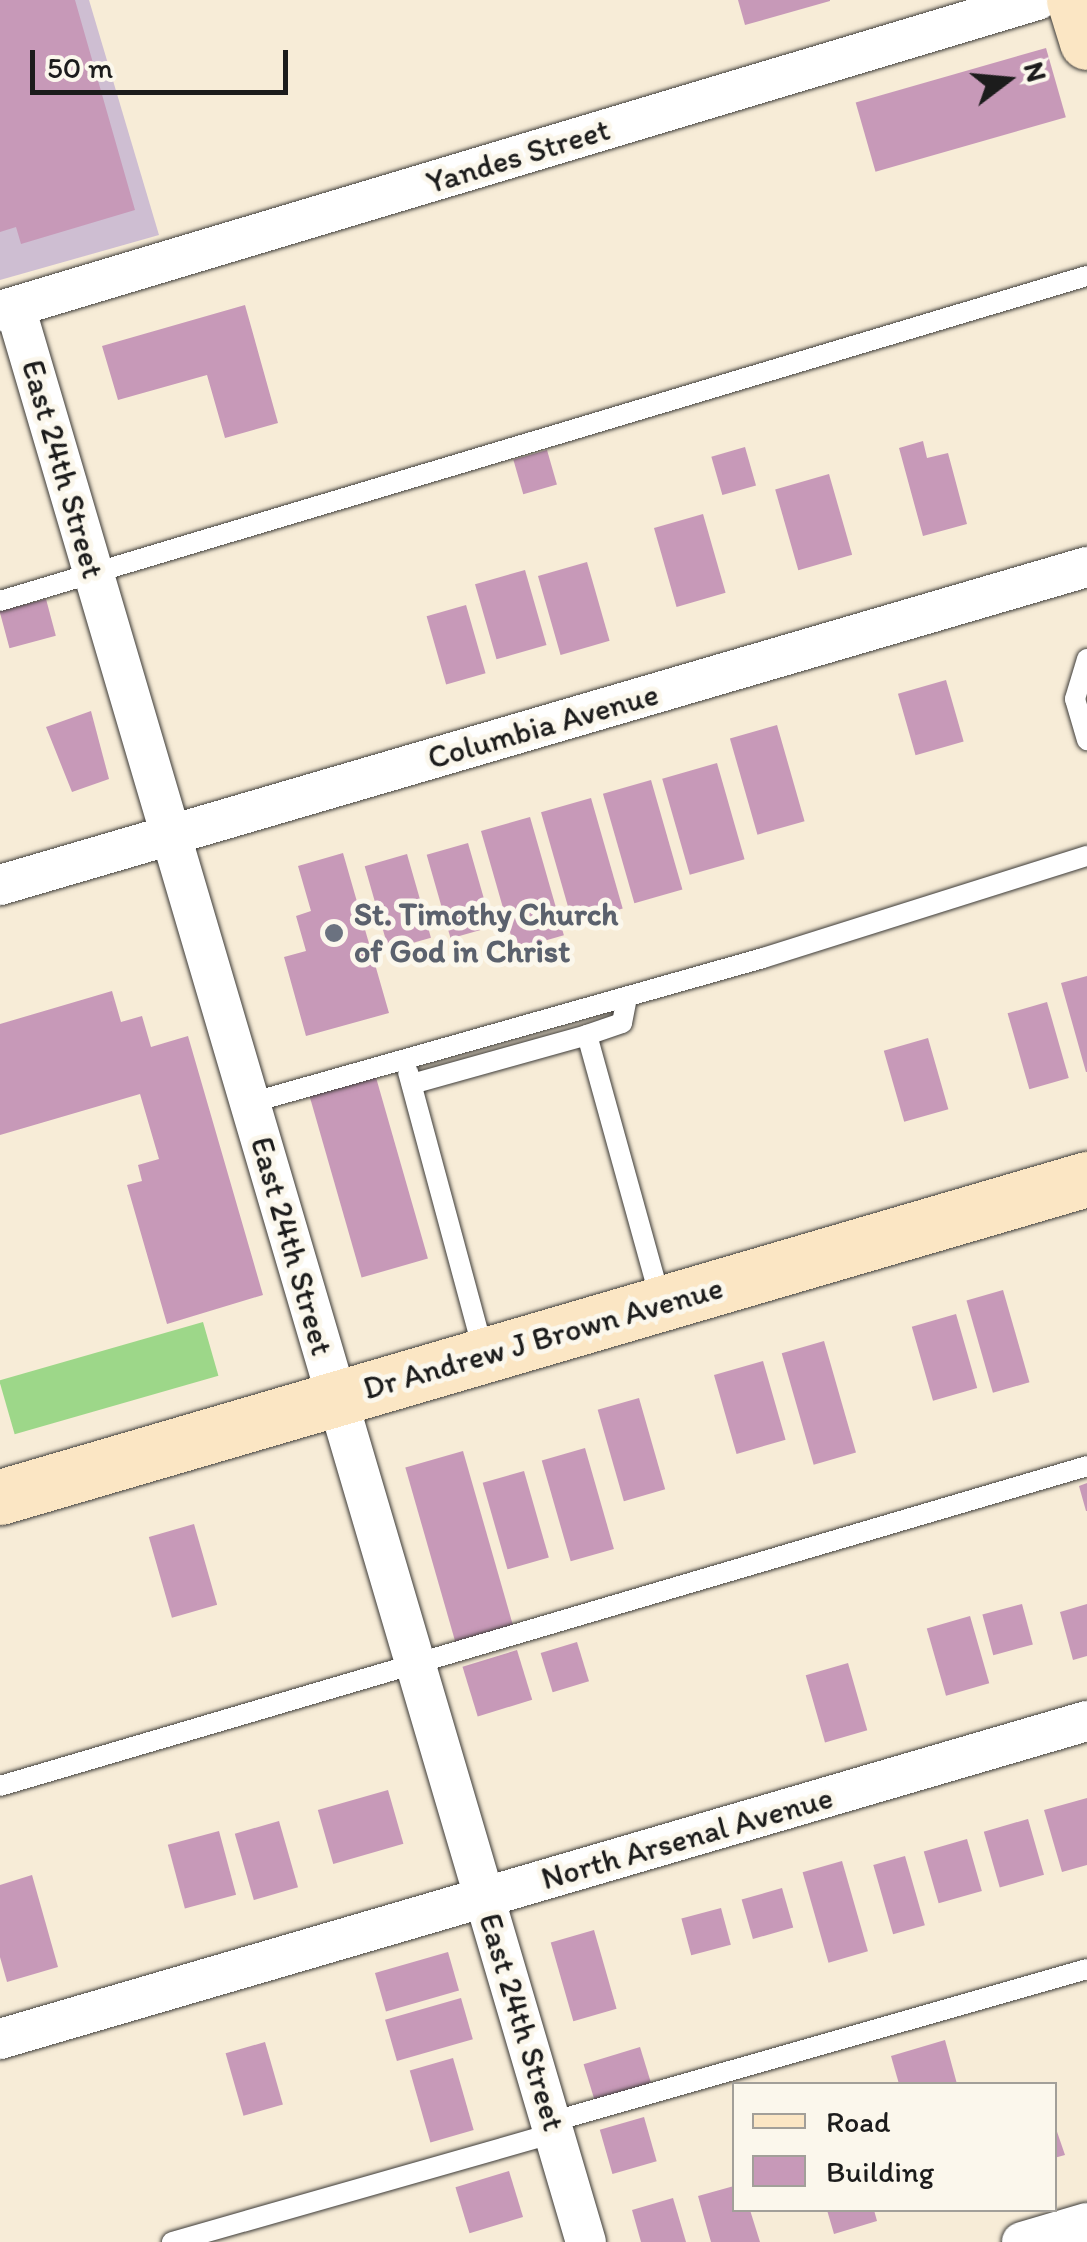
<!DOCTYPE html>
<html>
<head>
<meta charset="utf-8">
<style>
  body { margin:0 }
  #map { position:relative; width:1087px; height:2242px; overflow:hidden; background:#f7ecd7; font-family:Itim,sans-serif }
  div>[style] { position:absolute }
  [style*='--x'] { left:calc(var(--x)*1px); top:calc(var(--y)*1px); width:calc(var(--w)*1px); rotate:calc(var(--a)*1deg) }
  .industrial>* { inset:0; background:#cebed2 }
  .green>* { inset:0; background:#9dd789; transform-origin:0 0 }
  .building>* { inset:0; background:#c799b8; transform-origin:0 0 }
  .roads { filter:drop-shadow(0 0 2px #3d3b38) drop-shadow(0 0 2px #3d3b38) }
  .lane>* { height:20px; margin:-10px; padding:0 10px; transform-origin:10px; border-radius:10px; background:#fff }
  .street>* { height:40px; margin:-20px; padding:0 20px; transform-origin:20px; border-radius:20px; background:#fff }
  .secondary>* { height:55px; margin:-27.5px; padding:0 27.5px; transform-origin:27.5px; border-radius:27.5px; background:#fbe6c4 }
  .dots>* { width:28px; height:28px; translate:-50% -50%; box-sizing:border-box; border:5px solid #fbf7ec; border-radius:50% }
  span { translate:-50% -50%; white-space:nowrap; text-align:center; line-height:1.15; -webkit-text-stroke:10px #fbf7ec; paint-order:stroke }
  .street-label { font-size:32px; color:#1c1c1c }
  .worship-label { font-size:32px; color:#5b616d; font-weight:700 }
  .left { translate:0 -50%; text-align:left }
  .legend { position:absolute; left:732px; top:2082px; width:325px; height:130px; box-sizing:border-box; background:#fbf7ec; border:2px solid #a29f99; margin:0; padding:12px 18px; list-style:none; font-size:30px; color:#1c1c1c }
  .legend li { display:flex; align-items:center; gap:20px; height:50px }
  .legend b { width:50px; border:2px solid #a29f99 }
  .north { position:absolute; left:957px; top:30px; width:100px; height:100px; -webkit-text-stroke:8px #fbf7ec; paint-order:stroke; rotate:74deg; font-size:28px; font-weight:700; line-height:40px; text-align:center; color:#1c1c1c }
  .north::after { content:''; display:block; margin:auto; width:35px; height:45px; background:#1c1c1c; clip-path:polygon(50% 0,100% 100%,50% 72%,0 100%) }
  .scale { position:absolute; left:30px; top:50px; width:258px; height:45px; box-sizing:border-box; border:5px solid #1c1c1c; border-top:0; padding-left:12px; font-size:30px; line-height:35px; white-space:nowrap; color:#1c1c1c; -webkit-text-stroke:8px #fbf7ec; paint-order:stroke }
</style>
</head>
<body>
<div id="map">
  <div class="industrial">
    <div style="clip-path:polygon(0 0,89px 0,159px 235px,0 280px)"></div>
  </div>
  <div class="green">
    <div style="left:203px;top:1322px;width:56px;height:212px;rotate:74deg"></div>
  </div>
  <div class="building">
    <div style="clip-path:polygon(0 0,75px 0,135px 210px,21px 244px,16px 227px,0 232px)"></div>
    <div style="clip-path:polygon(738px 0,830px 0,830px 1px,745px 25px)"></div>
    <div style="left:1046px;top:48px;width:72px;height:198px;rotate:74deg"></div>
    <div style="clip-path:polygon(245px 305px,278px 423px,225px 438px,207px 375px,118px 400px,102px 346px)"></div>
    <div style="clip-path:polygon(923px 441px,927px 458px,948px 453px,967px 524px,923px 536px,899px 448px)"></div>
    <div style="left:745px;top:447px;width:40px;height:35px;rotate:74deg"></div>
    <div style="left:547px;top:450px;width:36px;height:35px;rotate:74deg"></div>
    <div style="left:829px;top:474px;width:84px;height:56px;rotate:74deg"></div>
    <div style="left:703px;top:514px;width:82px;height:51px;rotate:74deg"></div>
    <div style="left:587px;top:562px;width:82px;height:51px;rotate:74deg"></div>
    <div style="left:525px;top:570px;width:78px;height:52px;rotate:74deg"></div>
    <div style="left:46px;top:599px;width:38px;height:48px;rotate:75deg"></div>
    <div style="left:466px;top:605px;width:71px;height:41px;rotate:74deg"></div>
    <div style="left:946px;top:680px;width:64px;height:50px;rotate:74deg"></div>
    <div style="clip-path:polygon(91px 711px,109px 779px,72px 792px,46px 727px)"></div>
    <div style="left:777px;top:725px;width:100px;height:49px;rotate:74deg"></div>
    <div style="left:717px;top:763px;width:100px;height:57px;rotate:74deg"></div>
    <div style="left:651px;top:780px;width:114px;height:50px;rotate:74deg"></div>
    <div style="left:591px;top:798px;width:115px;height:52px;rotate:74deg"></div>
    <div style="left:530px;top:817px;width:123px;height:51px;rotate:74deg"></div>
    <div style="left:468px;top:843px;width:87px;height:43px;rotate:74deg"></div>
    <div style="clip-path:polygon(343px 853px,389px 1013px,306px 1036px,284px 957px,306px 951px,296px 916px,311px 911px,298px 866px)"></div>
    <div style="left:407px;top:854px;width:87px;height:44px;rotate:74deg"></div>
    <div style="clip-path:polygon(1087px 976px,1087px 1072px,1086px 1072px,1061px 983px)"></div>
    <div style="clip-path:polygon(112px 991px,121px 1022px,142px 1016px,151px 1047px,188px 1036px,263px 1295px,167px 1324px,127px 1185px,142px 1181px,138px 1165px,159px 1159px,140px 1094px,0 1135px,0 1024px)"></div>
    <div style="left:1047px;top:1002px;width:79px;height:41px;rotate:74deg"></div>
    <div style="left:928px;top:1038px;width:74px;height:46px;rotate:74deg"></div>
    <div style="left:375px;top:1074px;width:192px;height:69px;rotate:74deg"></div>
    <div style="left:1003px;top:1290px;width:96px;height:38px;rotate:74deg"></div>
    <div style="left:956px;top:1314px;width:77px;height:46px;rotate:74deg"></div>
    <div style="left:824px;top:1341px;width:116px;height:44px;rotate:74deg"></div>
    <div style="left:763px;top:1361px;width:82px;height:51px;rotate:74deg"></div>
    <div style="left:639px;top:1398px;width:95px;height:43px;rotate:74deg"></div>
    <div style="left:585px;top:1448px;width:105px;height:45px;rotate:74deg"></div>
    <div style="left:463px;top:1451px;width:183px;height:60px;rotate:74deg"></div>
    <div style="left:524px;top:1471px;width:90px;height:43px;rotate:74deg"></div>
    <div style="clip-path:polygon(1087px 1483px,1087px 1511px,1086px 1511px,1079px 1486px)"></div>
    <div style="left:194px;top:1524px;width:84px;height:47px;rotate:74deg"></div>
    <div style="left:1022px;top:1604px;width:42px;height:41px;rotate:75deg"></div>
    <div style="clip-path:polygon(1087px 1604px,1087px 1656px,1073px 1660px,1060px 1612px)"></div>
    <div style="left:970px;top:1616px;width:70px;height:45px;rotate:74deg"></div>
    <div style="left:577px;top:1642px;width:41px;height:38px;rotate:73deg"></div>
    <div style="left:517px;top:1650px;width:52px;height:57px;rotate:73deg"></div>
    <div style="left:848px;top:1663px;width:70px;height:44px;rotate:74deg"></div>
    <div style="left:388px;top:1790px;width:56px;height:73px;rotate:74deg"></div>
    <div style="clip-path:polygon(1087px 1798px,1087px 1865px,1062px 1872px,1044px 1810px)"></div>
    <div style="left:1028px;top:1819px;width:58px;height:46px;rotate:74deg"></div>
    <div style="left:279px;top:1821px;width:69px;height:46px;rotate:74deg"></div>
    <div style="left:219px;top:1831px;width:66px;height:53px;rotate:75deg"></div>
    <div style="left:967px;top:1839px;width:54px;height:45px;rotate:74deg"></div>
    <div style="left:905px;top:1856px;width:72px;height:33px;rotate:74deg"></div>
    <div style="left:842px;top:1861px;width:94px;height:41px;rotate:74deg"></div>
    <div style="clip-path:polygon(32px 1875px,58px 1967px,7px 1982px,0 1957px,0 1885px)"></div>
    <div style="left:782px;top:1888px;width:41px;height:42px;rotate:74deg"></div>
    <div style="left:721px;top:1908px;width:38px;height:41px;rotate:75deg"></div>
    <div style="left:594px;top:1930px;width:82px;height:45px;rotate:74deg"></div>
    <div style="left:448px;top:1952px;width:40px;height:76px;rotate:74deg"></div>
    <div style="left:461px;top:1998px;width:43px;height:79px;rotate:74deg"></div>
    <div style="clip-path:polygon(945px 2040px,957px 2084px,899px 2084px,891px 2056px)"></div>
    <div style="left:265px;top:2042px;width:65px;height:41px;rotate:74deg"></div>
    <div style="left:640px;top:2047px;width:38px;height:59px;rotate:73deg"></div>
    <div style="left:453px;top:2058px;width:75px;height:45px;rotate:74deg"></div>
    <div style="left:644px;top:2117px;width:46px;height:46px;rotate:74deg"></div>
    <div style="clip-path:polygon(1054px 2123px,1065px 2155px,1054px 2158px)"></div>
    <div style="left:509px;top:2171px;width:48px;height:56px;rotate:73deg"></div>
    <div style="clip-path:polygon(734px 2186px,734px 2210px,750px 2210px,760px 2242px,711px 2242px,698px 2196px)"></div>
    <div style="clip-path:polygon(673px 2198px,686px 2242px,641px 2242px,632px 2210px)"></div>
    <div style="clip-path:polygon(827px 2210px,874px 2210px,877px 2221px,834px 2234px)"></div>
  </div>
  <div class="roads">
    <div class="lane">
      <div style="--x:0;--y:601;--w:1135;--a:-16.65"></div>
      <div style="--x:1087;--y:659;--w:42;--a:106.7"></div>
      <div style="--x:1075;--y:699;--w:43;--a:73.7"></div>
      <div style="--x:587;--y:1035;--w:37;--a:-19"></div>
      <div style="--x:622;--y:1023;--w:26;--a:-79"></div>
      <div style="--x:408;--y:1072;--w:291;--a:74.9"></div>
      <div style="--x:412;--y:1084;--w:182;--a:-15.6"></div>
      <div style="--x:587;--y:1035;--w:276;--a:74.5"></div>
      <div style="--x:250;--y:1103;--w:533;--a:-15.78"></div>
      <div style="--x:763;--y:958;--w:340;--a:-17.5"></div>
      <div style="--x:0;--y:1786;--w:1133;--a:-16.4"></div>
      <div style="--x:551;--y:2122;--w:557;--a:-15.93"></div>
      <div style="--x:172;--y:2242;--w:397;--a:-15.9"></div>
    </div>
    <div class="street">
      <div style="--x:15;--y:307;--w:2017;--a:73.56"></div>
      <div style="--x:0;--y:311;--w:1083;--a:-16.69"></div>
      <div style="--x:0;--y:885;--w:1133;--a:-16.31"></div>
      <div style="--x:0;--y:2039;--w:1133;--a:-16.31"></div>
      <div style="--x:1022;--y:2242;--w:68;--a:-16.3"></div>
    </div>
    <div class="secondary">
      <div style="--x:1074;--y:0;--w:44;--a:72.8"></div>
      <div style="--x:0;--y:1497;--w:1133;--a:-16.31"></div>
    </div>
  </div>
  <div class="dots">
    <div style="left:334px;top:933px;background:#6b7280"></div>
  </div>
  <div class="street-label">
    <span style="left:518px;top:156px;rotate:-17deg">Yandes Street</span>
    <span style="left:63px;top:469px;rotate:74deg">East 24th Street</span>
    <span style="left:543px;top:726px;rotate:-16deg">Columbia Avenue</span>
    <span style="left:292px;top:1246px;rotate:74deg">East 24th Street</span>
    <span style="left:543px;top:1338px;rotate:-16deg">Dr Andrew J Brown Avenue</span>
    <span style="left:687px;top:1838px;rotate:-16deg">North Arsenal Avenue</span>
    <span style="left:522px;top:2022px;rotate:73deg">East 24th Street</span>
  </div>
  <div class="worship-label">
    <span class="left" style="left:354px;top:933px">St. Timothy Church<br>of God in Christ</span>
  </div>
  <ul class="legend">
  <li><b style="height:12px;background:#fbe6c4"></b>Road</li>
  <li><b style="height:28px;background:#c799b8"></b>Building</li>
  </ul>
  <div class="north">N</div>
  <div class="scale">50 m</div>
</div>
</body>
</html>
